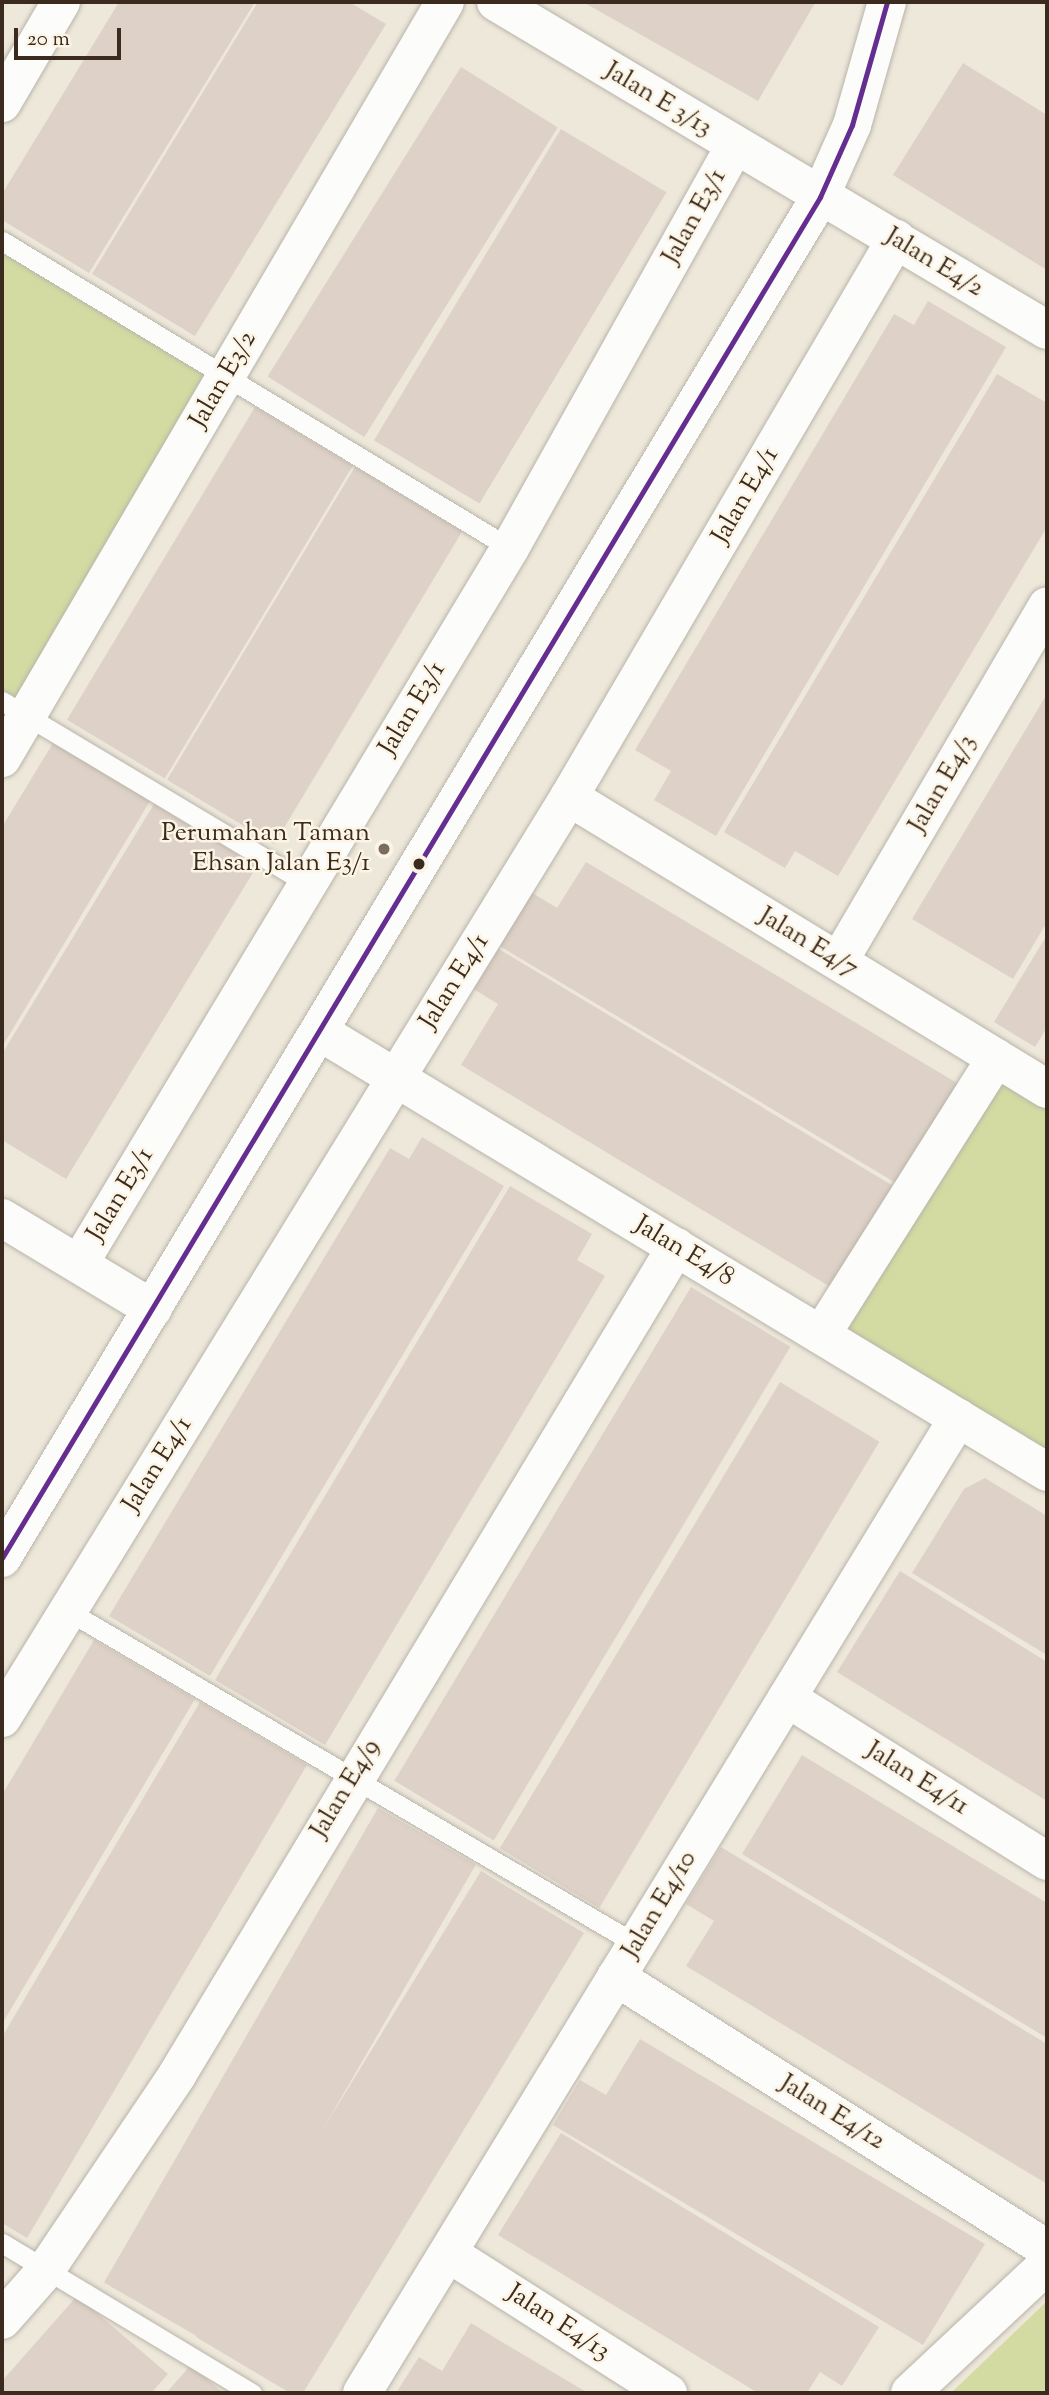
<!DOCTYPE html>
<html>
<head>
<meta charset="utf-8">
<style>
  body { margin:0 }
  #map { position:relative; width:1049px; height:2395px; overflow:hidden; background:#eee8db; font-family:"Sorts Mill Goudy",serif }
  div>[style] { position:absolute }
  [style*='--x'] { left:calc(var(--x)*1px); top:calc(var(--y)*1px); width:calc(var(--w)*1px); rotate:calc(var(--a)*1deg) }
  .green>* { inset:0; background:#d3dba2 }
  .building>* { inset:0; background:#ded1c7; transform-origin:0 0 }
  .roads { filter:drop-shadow(0 0 2px #b9b4aa) drop-shadow(0 0 2px #b9b4aa) }
  .service>* { height:19px; margin:-9.5px; padding:0 9.5px; transform-origin:9.5px; border-radius:9.5px; background:#fcfcfa }
  .minor>* { height:38px; margin:-19px; padding:0 19px; transform-origin:19px; border-radius:19px; background:#fcfcfa }
  .tertiary>* { height:38px; margin:-19px; padding:0 19px; transform-origin:19px; border-radius:19px; background:#fcfcfa }
  .bus-1>* { height:5px; margin:-2.5px; padding:0 2.5px; transform-origin:2.5px; border-radius:2.5px; background:#662d91 }
  .dots>* { width:19px; height:19px; translate:-50% -50%; box-sizing:border-box; border:4px solid #fcf5e5; border-radius:50% }
  span { translate:-50% -50%; white-space:nowrap; text-align:center; line-height:1.15; -webkit-text-stroke:5px #fcf5e5; paint-order:stroke }
  .street-label { font-size:26px; color:#3b2a1e }
  .poi-label { font-size:26px; color:#3b2a1e }
  .right { translate:-100% -50%; text-align:right }
  .frame { position:absolute; inset:0; border:4px solid #3b2a1e; pointer-events:none }
  .scale { position:absolute; left:14px; top:28px; width:107px; height:32px; box-sizing:border-box; border:4px solid #3b2a1e; border-top:0; padding-left:9px; font-size:21px; line-height:24px; white-space:nowrap; color:#3b2a1e; -webkit-text-stroke:5px #fcf5e5; paint-order:stroke }
</style>
</head>
<body>
<div id="map">
  <div class="green">
    <div style="clip-path:polygon(2px 241px,226px 376px,27px 716px,2px 701px)"></div>
    <div style="clip-path:polygon(996px 1058px,1047px 1089px,1047px 1472px,821px 1335px)"></div>
    <div style="clip-path:polygon(1047px 2301px,1047px 2393px,951px 2393px)"></div>
  </div>
  <div class="building">
    <div style="clip-path:polygon(119px 2px,255px 2px,89px 273px,2px 220px,2px 194px)"></div>
    <div style="clip-path:polygon(258px 2px,349px 2px,386px 24px,195px 336px,92px 274px)"></div>
    <div style="clip-path:polygon(583px 2px,812px 2px,815px 3px,758px 101px)"></div>
    <div style="clip-path:polygon(963px 63px,1047px 115px,1047px 270px,893px 175px)"></div>
    <div style="left:461px;top:67px;width:114px;height:365px;rotate:32deg"></div>
    <div style="left:561px;top:129px;width:123px;height:363px;rotate:31deg"></div>
    <div style="clip-path:polygon(928px 301px,1006px 347px,716px 836px,654px 800px,671px 771px,635px 750px,894px 314px,914px 325px)"></div>
    <div style="clip-path:polygon(997px 374px,1047px 403px,1047px 527px,838px 876px,795px 851px,785px 868px,724px 832px)"></div>
    <div style="left:255px;top:407px;width:114px;height:365px;rotate:31deg"></div>
    <div style="left:355px;top:467px;width:125px;height:365px;rotate:31deg"></div>
    <div style="clip-path:polygon(1047px 694px,1047px 922px,1013px 979px,912px 919px)"></div>
    <div style="clip-path:polygon(53px 743px,150px 801px,2px 1047px,2px 827px)"></div>
    <div style="clip-path:polygon(154px 804px,257px 866px,66px 1179px,2px 1140px,2px 1054px)"></div>
    <div style="clip-path:polygon(586px 862px,962px 1086px,901px 1186px,498px 945px,531px 892px,557px 908px)"></div>
    <div style="clip-path:polygon(1047px 935px,1047px 1027px,1035px 1047px,994px 1022px)"></div>
    <div style="clip-path:polygon(497px 948px,900px 1190px,839px 1292px,461px 1065px,498px 1004px,472px 988px)"></div>
    <div style="clip-path:polygon(422px 1137px,504px 1186px,210px 1676px,109px 1616px,390px 1148px,409px 1159px)"></div>
    <div style="clip-path:polygon(510px 1186px,592px 1234px,577px 1260px,605px 1276px,325px 1745px,215px 1680px)"></div>
    <div style="left:691px;top:1287px;width:116px;height:576px;rotate:31deg"></div>
    <div style="left:780px;top:1382px;width:116px;height:544px;rotate:31deg"></div>
    <div style="clip-path:polygon(985px 1478px,1047px 1516px,1047px 1655px,912px 1573px,964px 1489px)"></div>
    <div style="clip-path:polygon(900px 1571px,1047px 1662px,1047px 1801px,837px 1672px)"></div>
    <div style="clip-path:polygon(94px 1640px,195px 1699px,2px 2024px,2px 1795px)"></div>
    <div style="clip-path:polygon(200px 1702px,307px 1765px,27px 2238px,2px 2223px,2px 2037px)"></div>
    <div style="clip-path:polygon(802px 1755px,1047px 1903px,1047px 2038px,742px 1854px)"></div>
    <div style="left:378px;top:1808px;width:113px;height:548px;rotate:30deg"></div>
    <div style="clip-path:polygon(721px 1847px,1047px 2044px,1047px 2184px,686px 1966px,714px 1921px,686px 1904px)"></div>
    <div style="clip-path:polygon(481px 1871px,584px 1933px,303px 2393px,290px 2393px,196px 2337px)"></div>
    <div style="clip-path:polygon(640px 2039px,985px 2244px,923px 2345px,553px 2125px,580px 2080px,606px 2095px)"></div>
    <div style="clip-path:polygon(561px 2133px,879px 2327px,842px 2386px,820px 2372px,807px 2393px,758px 2393px,498px 2235px)"></div>
    <div style="clip-path:polygon(77px 2296px,168px 2374px,151px 2393px,2px 2393px,2px 2381px)"></div>
    <div style="clip-path:polygon(471px 2323px,502px 2342px,588px 2393px,396px 2393px,419px 2357px,442px 2371px)"></div>
    <div style="clip-path:polygon(191px 2365px,223px 2393px,166px 2393px)"></div>
  </div>
  <div class="roads">
    <div class="service">
      <div style="--x:2;--y:241;--w:594;--a:31.15"></div>
      <div style="--x:2;--y:701;--w:357;--a:30.9"></div>
      <div style="--x:68;--y:1611;--w:658;--a:30.38"></div>
      <div style="--x:2;--y:2243;--w:292;--a:31"></div>
    </div>
    <div class="minor">
      <div style="--x:496;--y:2;--w:641;--a:30.76"></div>
      <div style="--x:2;--y:103;--w:117;--a:-59.7"></div>
      <div style="--x:820;--y:197;--w:79;--a:-66"></div>
      <div style="--x:852;--y:125;--w:128;--a:-74.1"></div>
      <div style="--x:2;--y:758;--w:876;--a:-59.63"></div>
      <div style="--x:569;--y:797;--w:560;--a:31.42"></div>
      <div style="--x:839;--y:961;--w:411;--a:-59.6"></div>
      <div style="--x:320;--y:1032;--w:850;--a:31.18"></div>
      <div style="--x:2;--y:1218;--w:176;--a:31.1"></div>
      <div style="--x:79;--y:1264;--w:836;--a:-58.95"></div>
      <div style="--x:510;--y:548;--w:461;--a:-60.8"></div>
      <div style="--x:821;--y:1335;--w:328;--a:-57.7"></div>
      <div style="--x:787;--y:1698;--w:307;--a:32.1"></div>
      <div style="--x:2;--y:1718;--w:1082;--a:-58.38"></div>
      <div style="--x:569;--y:797;--w:647;--a:-59.63"></div>
      <div style="--x:616;--y:1977;--w:510;--a:32.26"></div>
      <div style="--x:448;--y:2253;--w:261;--a:32.5"></div>
      <div style="--x:2;--y:2320;--w:65;--a:-48.7"></div>
      <div style="--x:45;--y:2271;--w:236;--a:-56"></div>
      <div style="--x:177;--y:2075;--w:967;--a:-58.92"></div>
      <div style="--x:362;--y:2393;--w:1143;--a:-58.56"></div>
      <div style="--x:910;--y:2393;--w:187;--a:-43.1"></div>
    </div>
    <div class="tertiary">
      <div style="--x:2;--y:1558;--w:1588;--a:-58.99"></div>
    </div>
  </div>
  <div class="bus-1">
    <div style="--x:2;--y:1558;--w:1588;--a:-58.99"></div>
    <div style="--x:820;--y:197;--w:79;--a:-66"></div>
    <div style="--x:852;--y:125;--w:128;--a:-74.1"></div>
  </div>
  <div class="dots">
    <div style="left:384px;top:849px;background:#7a6c60"></div>
    <div style="left:419px;top:864px;background:#3b2a1e"></div>
  </div>
  <div class="street-label">
    <span style="left:658px;top:100px;rotate:31deg">Jalan E 3/13</span>
    <span style="left:695px;top:217px;rotate:-61deg">Jalan E3/1</span>
    <span style="left:934px;top:263px;rotate:31deg">Jalan E4/2</span>
    <span style="left:224px;top:380px;rotate:-60deg">Jalan E3/2</span>
    <span style="left:746px;top:496px;rotate:-60deg">Jalan E4/1</span>
    <span style="left:413px;top:709px;rotate:-59deg">Jalan E3/1</span>
    <span style="left:943px;top:784px;rotate:-60deg">Jalan E4/3</span>
    <span style="left:808px;top:943px;rotate:31deg">Jalan E4/7</span>
    <span style="left:455px;top:982px;rotate:-58deg">Jalan E4/1</span>
    <span style="left:121px;top:1195px;rotate:-59deg">Jalan E3/1</span>
    <span style="left:684px;top:1252px;rotate:31deg">Jalan E4/8</span>
    <span style="left:158px;top:1465px;rotate:-58deg">Jalan E4/1</span>
    <span style="left:917px;top:1779px;rotate:32deg">Jalan E4/11</span>
    <span style="left:346px;top:1789px;rotate:-59deg">Jalan E4/9</span>
    <span style="left:660px;top:1905px;rotate:-59deg">Jalan E4/10</span>
    <span style="left:832px;top:2113px;rotate:32deg">Jalan E4/12</span>
    <span style="left:558px;top:2323px;rotate:33deg">Jalan E4/13</span>
  </div>
  <div class="poi-label">
    <span class="right" style="left:370px;top:849px">Perumahan Taman<br>Ehsan Jalan E3/1</span>
  </div>
  <div class="frame"></div>
  <div class="scale">20 m</div>
</div>
</body>
</html>
